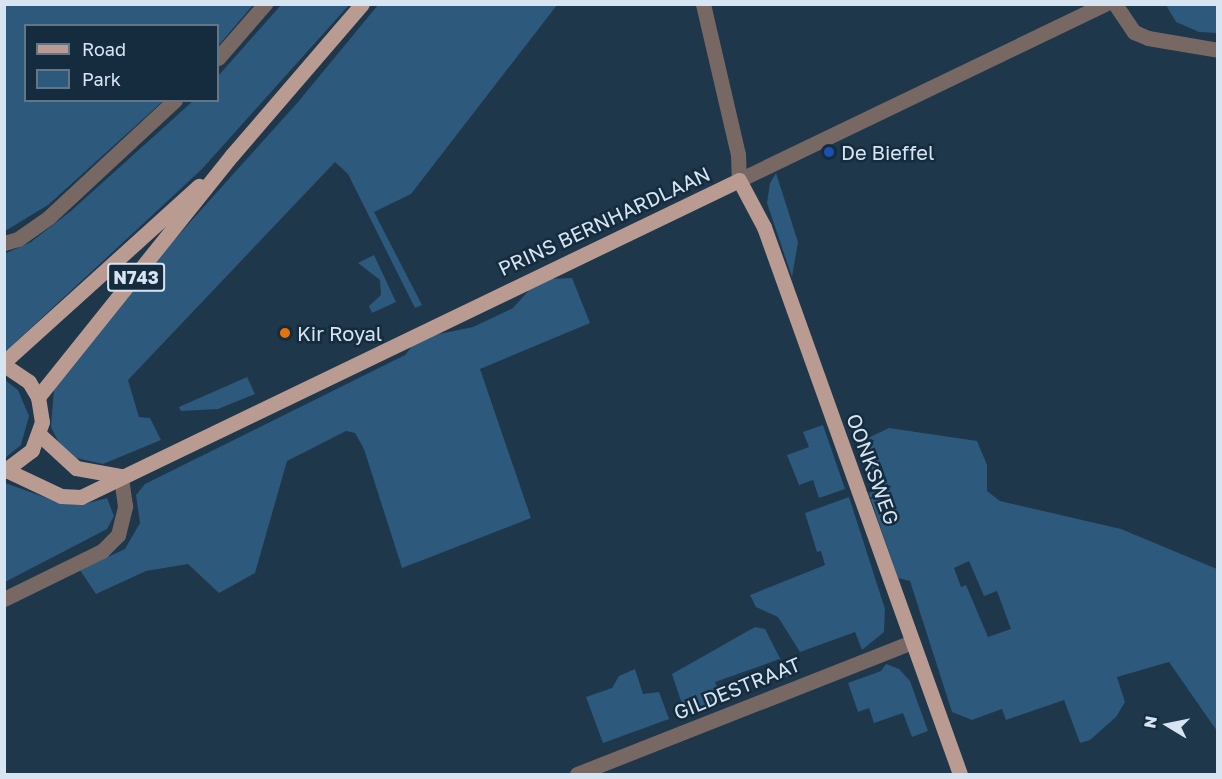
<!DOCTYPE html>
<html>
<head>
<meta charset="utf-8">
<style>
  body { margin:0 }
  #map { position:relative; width:1222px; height:779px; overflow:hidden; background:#1f374a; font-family:"Golos Text",sans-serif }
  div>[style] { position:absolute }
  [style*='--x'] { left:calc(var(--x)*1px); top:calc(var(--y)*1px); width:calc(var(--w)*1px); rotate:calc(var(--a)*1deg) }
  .green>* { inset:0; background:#2c597c }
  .minor>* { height:15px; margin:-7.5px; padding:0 7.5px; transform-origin:7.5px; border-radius:7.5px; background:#786864 }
  .major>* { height:15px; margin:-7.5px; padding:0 7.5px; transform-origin:7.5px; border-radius:7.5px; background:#ba9b92 }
  .dots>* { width:16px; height:16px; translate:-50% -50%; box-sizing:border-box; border:3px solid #152c3f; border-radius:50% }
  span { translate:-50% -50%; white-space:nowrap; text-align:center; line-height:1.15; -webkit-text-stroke:5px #152c3f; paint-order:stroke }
  .shield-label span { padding:2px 4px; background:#152c3f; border:2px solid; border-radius:4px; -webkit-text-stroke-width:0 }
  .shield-label { font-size:18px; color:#d7e5f2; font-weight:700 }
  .poi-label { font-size:20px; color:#d7e5f2 }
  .left { translate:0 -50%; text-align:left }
  .street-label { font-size:20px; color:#d7e5f2 }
  .frame { position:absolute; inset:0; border:6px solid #d7e5f2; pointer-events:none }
  .legend { position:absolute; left:24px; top:24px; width:195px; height:78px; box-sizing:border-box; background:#152c3f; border:2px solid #637687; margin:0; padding:8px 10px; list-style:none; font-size:18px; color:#d7e5f2 }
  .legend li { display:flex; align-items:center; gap:12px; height:30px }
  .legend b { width:30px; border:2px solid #637687 }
  .north { position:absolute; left:1138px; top:695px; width:60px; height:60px; -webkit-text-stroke:4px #152c3f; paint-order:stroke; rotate:280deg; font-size:16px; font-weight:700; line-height:24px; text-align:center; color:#d7e5f2 }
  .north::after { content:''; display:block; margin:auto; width:21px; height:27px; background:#d7e5f2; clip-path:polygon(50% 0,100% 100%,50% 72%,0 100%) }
</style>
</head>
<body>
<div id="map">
  <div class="green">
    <div style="clip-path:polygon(4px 5px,253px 5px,218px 46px,218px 26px,26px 26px,26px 100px,163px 101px,48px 205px,5px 231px)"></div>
    <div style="clip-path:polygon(281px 5px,349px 5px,202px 169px,5px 352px,4px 254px,31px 242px,71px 211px,193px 101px,218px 100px,218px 76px)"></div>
    <div style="clip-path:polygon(378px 5px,557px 5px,411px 194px,374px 212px,422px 305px,415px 308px,348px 174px,335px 162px,128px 380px,139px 417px,150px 418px,161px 440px,103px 464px,76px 458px,61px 447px,51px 427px,54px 389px,174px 240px,298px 102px)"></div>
    <div style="clip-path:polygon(1166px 5px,1217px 5px,1217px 33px,1199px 32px,1176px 22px)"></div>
    <div style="clip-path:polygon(776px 173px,798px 242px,792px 277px,767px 203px,770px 183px)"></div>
    <div style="clip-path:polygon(374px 255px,396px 302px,372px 313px,369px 306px,381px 295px,380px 280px,358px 263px)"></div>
    <div style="clip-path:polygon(572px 278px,590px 323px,480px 369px,531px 518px,402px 568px,364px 449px,355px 433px,346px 431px,287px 461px,255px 573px,219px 593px,188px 564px,146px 571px,96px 594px,80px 570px,125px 549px,140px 523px,136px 495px,145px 484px,405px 355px,414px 344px,430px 336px,473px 327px,513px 308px,532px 287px,549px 279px)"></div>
    <div style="clip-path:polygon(247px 377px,255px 394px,218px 409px,181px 411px,179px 407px)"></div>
    <div style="clip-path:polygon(5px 380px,18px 390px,29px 416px,21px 445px,5px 458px)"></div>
    <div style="clip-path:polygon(823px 425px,845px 489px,819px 498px,813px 480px,799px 485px,787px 455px,809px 447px,803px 432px)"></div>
    <div style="clip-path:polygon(evenodd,889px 428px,977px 441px,987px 465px,987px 491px,1000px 501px,1121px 529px,1217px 569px,1217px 731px,1169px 662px,1117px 677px,1125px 702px,1116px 717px,1090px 740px,1080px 743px,1064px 700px,1006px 720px,1002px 709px,972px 720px,952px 712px,910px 581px,898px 578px,869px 494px,877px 485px,860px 442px,889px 428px,969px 561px,984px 596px,997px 591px,1011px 629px,988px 637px,966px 585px,961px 587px,954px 568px,969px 561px)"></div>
    <div style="clip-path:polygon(5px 483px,61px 503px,85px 504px,107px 498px,114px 516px,107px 529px,5px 582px)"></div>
    <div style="clip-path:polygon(849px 497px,885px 609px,884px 632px,862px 650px,855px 632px,800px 652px,778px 617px,756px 607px,750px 595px,825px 565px,821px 551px,817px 552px,805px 513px)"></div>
    <div style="clip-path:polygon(755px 627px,765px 629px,789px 676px,786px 677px,779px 659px,766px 664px,715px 682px,722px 700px,685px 713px,672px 674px)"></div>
    <div style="clip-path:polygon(886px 664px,899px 669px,910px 681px,928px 731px,912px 737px,903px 713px,874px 723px,869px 708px,858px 712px,848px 683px,881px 671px)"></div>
    <div style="clip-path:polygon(635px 669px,643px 694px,659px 692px,669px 719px,603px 743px,586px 697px,612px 688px,619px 676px)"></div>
  </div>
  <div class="minor">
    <div style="--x:703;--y:4;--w:154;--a:76.9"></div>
    <div style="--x:738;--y:154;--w:26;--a:88"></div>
    <div style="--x:739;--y:180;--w:406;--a:-25.7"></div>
    <div style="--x:1115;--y:4;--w:34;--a:56"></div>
    <div style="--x:1134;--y:32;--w:15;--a:23"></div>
    <div style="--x:1148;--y:38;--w:71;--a:9.7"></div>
    <div style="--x:218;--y:58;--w:72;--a:-49"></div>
    <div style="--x:4;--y:243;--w:15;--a:-16"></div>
    <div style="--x:18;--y:239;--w:38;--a:-35"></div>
    <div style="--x:49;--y:217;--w:172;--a:-42.9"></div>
    <div style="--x:4;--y:599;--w:109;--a:-26.1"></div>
    <div style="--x:102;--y:551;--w:23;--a:-45"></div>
    <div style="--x:118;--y:535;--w:30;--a:-76"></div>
    <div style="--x:125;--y:506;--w:30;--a:-98"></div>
    <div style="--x:577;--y:774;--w:360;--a:-21.5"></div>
  </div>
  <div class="major">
    <div style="--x:4;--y:362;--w:263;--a:-42.1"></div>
    <div style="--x:4;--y:365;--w:30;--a:34"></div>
    <div style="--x:29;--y:382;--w:17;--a:59"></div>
    <div style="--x:38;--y:397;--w:25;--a:81"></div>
    <div style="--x:42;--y:422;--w:30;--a:110"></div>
    <div style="--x:32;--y:450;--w:35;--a:143"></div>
    <div style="--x:38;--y:397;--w:310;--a:-51.3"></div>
    <div style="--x:232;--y:155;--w:199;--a:-49.3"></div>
    <div style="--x:40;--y:435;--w:49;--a:42.5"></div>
    <div style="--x:76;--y:468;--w:46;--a:10.1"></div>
    <div style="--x:6;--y:470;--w:61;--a:25.3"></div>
    <div style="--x:61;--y:496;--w:20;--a:3"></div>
    <div style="--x:81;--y:497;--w:730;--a:-25.72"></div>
    <div style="--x:739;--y:180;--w:53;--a:62"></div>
    <div style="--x:764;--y:227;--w:581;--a:70.29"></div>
  </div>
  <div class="dots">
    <div style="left:829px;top:152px;background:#1a4fb4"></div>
    <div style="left:285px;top:333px;background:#e8710a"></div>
  </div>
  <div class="shield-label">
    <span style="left:136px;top:277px">N743</span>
  </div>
  <div class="poi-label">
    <span class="left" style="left:841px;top:152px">De Bieffel</span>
    <span class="left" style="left:297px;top:333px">Kir Royal</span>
  </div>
  <div class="street-label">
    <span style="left:604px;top:221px;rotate:-25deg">PRINS BERNHARDLAAN</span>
    <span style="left:873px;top:469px;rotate:70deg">OONKSWEG</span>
    <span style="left:737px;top:688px;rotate:-22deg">GILDESTRAAT</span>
  </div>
  <div class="frame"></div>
  <ul class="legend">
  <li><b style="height:8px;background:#ba9b92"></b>Road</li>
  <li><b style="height:16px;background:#2c597c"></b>Park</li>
  </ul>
  <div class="north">N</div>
</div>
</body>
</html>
